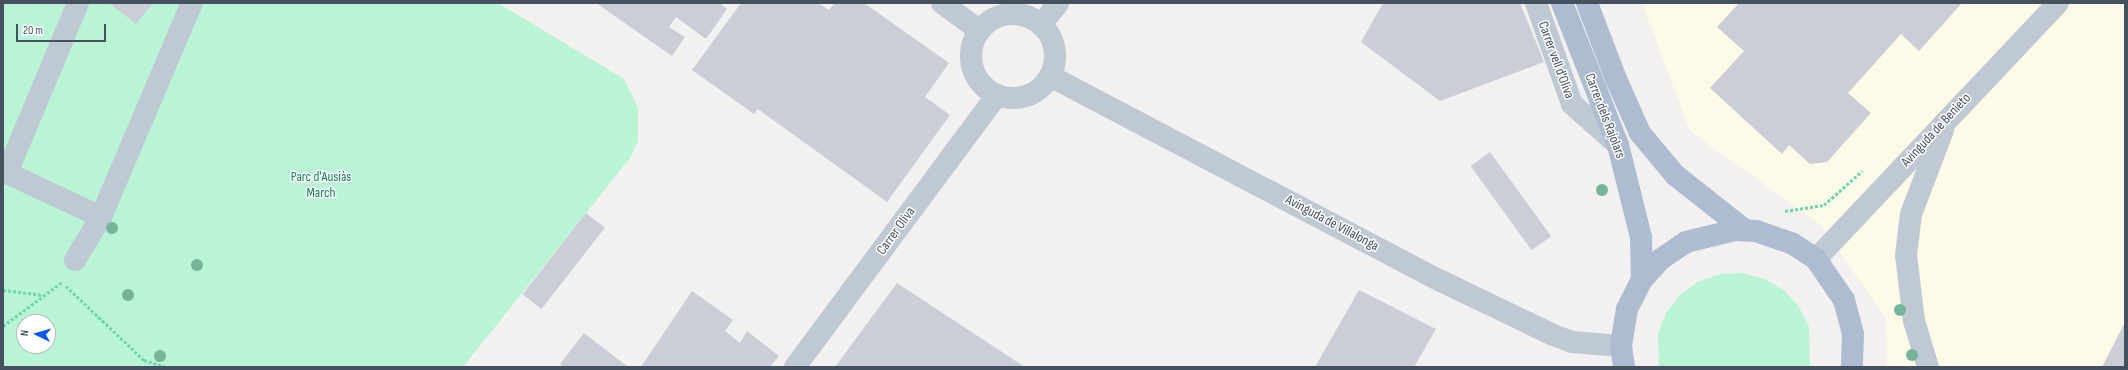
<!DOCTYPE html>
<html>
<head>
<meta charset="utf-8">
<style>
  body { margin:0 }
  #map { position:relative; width:2128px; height:370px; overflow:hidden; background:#f3f0f0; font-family:"Sofia Sans Condensed",sans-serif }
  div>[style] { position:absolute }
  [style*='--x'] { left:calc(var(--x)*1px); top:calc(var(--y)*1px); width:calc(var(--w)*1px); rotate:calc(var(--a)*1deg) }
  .commercial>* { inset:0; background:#fefae8 }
  .green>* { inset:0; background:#baf4d6 }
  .building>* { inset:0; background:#cbced6; transform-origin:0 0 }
  .path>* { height:2.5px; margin-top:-1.25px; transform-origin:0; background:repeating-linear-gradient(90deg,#6ed6ad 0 3px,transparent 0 5px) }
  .minor>* { height:22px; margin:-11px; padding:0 11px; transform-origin:11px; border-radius:11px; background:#bfc9d3 }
  .minor>.ring { margin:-11px; padding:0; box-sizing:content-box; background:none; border:22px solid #bfc9d3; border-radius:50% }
  .major>* { height:22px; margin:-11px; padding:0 11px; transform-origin:11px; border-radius:11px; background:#adbcd1 }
  .trees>* { width:12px; height:12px; margin:-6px; border-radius:50%; background:#74b59a }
  span { translate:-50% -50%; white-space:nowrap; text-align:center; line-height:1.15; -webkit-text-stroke:3px #fff; paint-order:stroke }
  .street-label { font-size:14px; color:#465160 }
  .park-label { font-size:14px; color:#0d8454 }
  .frame { position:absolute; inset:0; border:4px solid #465160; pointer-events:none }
  .north { position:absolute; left:16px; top:314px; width:40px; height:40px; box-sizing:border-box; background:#fff; border:1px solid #b5b9bf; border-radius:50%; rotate:275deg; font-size:11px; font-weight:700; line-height:16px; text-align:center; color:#465160 }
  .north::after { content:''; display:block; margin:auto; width:14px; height:18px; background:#0658f7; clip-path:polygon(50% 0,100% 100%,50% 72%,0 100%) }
  .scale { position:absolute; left:16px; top:24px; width:90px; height:18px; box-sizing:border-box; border:2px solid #465160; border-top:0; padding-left:5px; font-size:12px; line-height:14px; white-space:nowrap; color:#465160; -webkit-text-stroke:3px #fff; paint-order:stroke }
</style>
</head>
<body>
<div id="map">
  <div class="commercial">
    <div style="clip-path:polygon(1642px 3px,2125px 3px,2125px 367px,1887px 367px,1886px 319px,1821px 225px,1690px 131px)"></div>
  </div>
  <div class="green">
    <div style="clip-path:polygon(evenodd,3px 3px,498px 3px,624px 79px,638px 108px,638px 141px,630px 158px,463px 367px,3px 367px,3px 3px,24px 322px,48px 322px,48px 346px,24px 346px,24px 322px)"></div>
    <div style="clip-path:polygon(1742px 273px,1764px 279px,1784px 290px,1799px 307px,1809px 327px,1810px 367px,1659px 367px,1658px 334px,1666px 313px,1680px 295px,1698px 282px,1720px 274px)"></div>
  </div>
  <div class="building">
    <div style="clip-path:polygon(109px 3px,153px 3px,136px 24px)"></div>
    <div style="clip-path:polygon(596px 3px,720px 3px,727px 9px,706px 39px,676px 17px,669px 27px,685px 37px,672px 56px)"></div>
    <div style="clip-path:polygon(741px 3px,818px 3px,829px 10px,835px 3px,864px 3px,949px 63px,925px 97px,950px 115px,887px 202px,758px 109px,754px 114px,692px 70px)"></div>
    <div style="clip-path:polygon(1383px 3px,1520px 3px,1544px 62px,1440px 101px,1361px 42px)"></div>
    <div style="clip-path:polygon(1739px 3px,1962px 3px,1919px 51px,1901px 34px,1848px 93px,1871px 113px,1827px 162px,1810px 164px,1789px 145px,1782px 154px,1710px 88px,1744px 51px,1717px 27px)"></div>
    <div style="left:1490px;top:152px;width:104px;height:24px;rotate:54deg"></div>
    <div style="left:586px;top:213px;width:24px;height:103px;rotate:38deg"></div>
    <div style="clip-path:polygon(897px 283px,1025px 367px,835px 367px)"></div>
    <div style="clip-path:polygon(1359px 290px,1436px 329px,1414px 367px,1315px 367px)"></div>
    <div style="clip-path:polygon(692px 291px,733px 320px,725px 331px,740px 343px,747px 331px,779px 356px,770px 367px,641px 367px)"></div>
    <div style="clip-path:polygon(2125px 322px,2125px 367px,2102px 367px)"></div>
    <div style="clip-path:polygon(584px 333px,628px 367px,564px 367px,560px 364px)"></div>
  </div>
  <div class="path">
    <div style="--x:1785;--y:211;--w:39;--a:-9"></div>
    <div style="--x:1824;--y:205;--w:51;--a:-41.8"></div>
    <div style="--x:66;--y:286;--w:108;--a:43.5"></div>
    <div style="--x:144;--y:360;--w:22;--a:18"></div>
    <div style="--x:3;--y:290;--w:41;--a:7"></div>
    <div style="--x:3;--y:326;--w:74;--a:-36.7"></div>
  </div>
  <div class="minor">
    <div style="--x:78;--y:3;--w:184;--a:112.7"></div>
    <div style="--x:7;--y:173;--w:104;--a:25.1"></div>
    <div style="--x:942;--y:3;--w:47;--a:36.4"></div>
    <div style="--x:1536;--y:3;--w:107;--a:70.4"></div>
    <div style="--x:1572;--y:104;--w:62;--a:41.7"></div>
    <div class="ring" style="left:971px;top:14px;width:62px;height:62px"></div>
    <div style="--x:1041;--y:25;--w:28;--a:-52"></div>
    <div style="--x:1050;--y:76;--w:441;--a:27.7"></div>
    <div style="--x:1441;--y:281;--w:124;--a:25.7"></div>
    <div style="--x:1553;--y:335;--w:20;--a:20"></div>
    <div style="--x:1572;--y:342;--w:49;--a:4.7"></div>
    <div style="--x:1816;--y:259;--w:352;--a:-46.6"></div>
    <div style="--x:75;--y:260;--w:50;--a:-58.8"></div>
    <div style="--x:101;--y:217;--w:233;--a:-67"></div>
    <div style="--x:795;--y:367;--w:339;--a:-53.4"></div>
    <div style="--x:1928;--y:367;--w:48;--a:-106.9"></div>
    <div style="--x:1914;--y:321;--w:66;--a:-96.9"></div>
    <div style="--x:1906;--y:255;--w:41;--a:-83"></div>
    <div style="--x:1911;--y:214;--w:90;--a:-69.1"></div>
  </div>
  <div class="major">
    <div style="--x:1562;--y:3;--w:153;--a:68.5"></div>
    <div style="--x:1618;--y:145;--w:95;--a:76"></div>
    <div style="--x:1641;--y:237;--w:43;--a:88.7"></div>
    <div style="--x:1587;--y:3;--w:81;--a:69.1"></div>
    <div style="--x:1616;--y:79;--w:59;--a:66"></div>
    <div style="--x:1640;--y:133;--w:55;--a:50.2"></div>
    <div style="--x:1675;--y:175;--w:89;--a:38.2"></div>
    <div style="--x:1624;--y:367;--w:21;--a:-98"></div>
    <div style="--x:1621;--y:346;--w:37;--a:-81"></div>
    <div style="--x:1627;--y:309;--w:33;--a:-63"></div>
    <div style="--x:1642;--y:280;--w:28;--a:-48"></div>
    <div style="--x:1661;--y:259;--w:30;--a:-34"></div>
    <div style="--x:1686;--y:242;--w:50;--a:-13.8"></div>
    <div style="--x:1735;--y:230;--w:21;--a:3"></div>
    <div style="--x:1756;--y:231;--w:39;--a:19"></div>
    <div style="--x:1793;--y:244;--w:27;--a:33"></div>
    <div style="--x:1816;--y:259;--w:50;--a:55.7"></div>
    <div style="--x:1844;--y:300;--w:35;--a:75"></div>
    <div style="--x:1853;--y:334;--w:33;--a:92"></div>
  </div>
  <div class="trees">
    <div style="left:1602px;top:190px"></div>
    <div style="left:112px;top:228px"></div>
    <div style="left:197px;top:265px"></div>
    <div style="left:128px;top:295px"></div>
    <div style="left:1900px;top:310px"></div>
    <div style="left:1912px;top:355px"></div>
    <div style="left:160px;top:356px"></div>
  </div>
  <div class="street-label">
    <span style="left:1556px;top:60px;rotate:70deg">Carrer vell d'Oliva</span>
    <span style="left:1605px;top:116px;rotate:69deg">Carrer dels Rajolars</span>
    <span style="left:1936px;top:130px;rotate:-47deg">Avinguda de Benieto</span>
    <span style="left:1332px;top:223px;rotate:28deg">Avinguda de Villalonga</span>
    <span style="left:896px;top:231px;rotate:-54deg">Carrer Oliva</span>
  </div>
  <div class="park-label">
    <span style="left:321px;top:185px">Parc d'Ausiàs<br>March</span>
  </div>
  <div class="frame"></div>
  <div class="north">N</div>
  <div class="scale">20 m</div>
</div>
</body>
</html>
